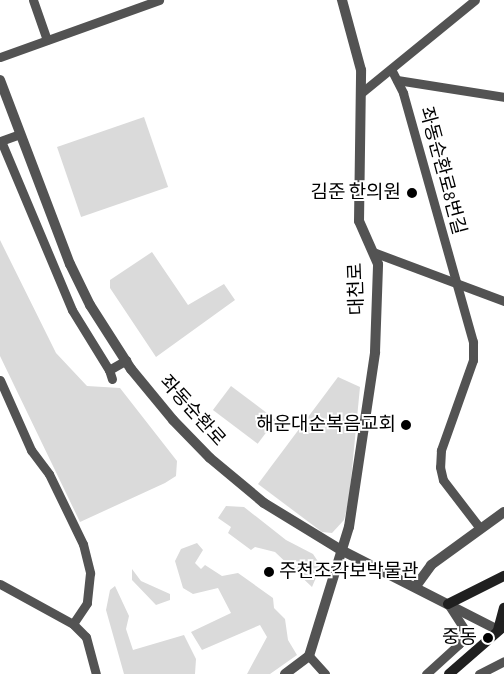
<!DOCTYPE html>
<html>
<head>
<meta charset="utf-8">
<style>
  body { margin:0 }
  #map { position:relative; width:504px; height:674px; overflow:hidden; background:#fff; font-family:"Alegreya Sans","Noto Sans KR",sans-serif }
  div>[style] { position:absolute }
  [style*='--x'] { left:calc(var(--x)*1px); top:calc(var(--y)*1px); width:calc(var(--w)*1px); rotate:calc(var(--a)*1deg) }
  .green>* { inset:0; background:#dadada; transform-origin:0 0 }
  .minor>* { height:9px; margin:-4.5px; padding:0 4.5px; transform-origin:4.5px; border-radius:4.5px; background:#535353 }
  .tertiary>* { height:10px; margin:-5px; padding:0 5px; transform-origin:5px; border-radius:5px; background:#535353 }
  .secondary>* { height:10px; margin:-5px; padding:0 5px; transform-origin:5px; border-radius:5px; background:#202020 }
  .dots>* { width:14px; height:14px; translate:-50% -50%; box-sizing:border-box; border:2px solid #fff; border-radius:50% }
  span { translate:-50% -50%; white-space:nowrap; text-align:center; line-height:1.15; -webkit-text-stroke:4px #fff; paint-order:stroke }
  .street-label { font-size:19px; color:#000 }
  .poi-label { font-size:19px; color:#000 }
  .right { translate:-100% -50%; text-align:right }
  .left { translate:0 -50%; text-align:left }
</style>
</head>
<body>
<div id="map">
  <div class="green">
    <div style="left:144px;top:117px;width:74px;height:92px;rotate:71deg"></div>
    <div style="clip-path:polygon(0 240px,56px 353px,87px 386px,120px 388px,177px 461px,176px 476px,165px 483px,80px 522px,0 356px)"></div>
    <div style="clip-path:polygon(152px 252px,188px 305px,224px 284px,235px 300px,156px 357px,110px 288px,110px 280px)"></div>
    <div style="clip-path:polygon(338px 377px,360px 387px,349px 500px,344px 520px,332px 533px,322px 532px,258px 484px)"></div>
    <div style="left:231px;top:386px;width:56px;height:30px;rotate:37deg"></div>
    <div style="clip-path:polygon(226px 506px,244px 507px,286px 540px,313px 554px,321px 566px,312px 587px,275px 552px,255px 547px,251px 550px,228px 533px,231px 527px,218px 518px)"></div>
    <div style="clip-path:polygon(197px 543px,203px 550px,195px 563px,201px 569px,205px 565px,222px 576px,238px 573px,273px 598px,274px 608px,285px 619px,288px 640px,297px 655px,270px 674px,247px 674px,267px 637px,260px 625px,202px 650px,191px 632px,231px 613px,218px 588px,193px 594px,183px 588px,175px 561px,181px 549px)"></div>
    <div style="clip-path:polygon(132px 569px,141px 581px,170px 594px,170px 600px,156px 605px,132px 580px)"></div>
    <div style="clip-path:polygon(115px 586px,129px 616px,126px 629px,133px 650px,184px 635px,196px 659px,195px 674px,124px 674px,106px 610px,110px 590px)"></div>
  </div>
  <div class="minor">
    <div style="--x:33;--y:0;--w:42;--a:70.7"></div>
    <div style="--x:0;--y:57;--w:169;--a:-19.7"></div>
    <div style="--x:391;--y:69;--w:27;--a:63"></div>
    <div style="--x:403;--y:93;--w:259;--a:74.3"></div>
    <div style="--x:473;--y:342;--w:18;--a:90"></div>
    <div style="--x:473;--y:360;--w:96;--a:109.6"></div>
    <div style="--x:441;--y:450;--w:17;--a:93"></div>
    <div style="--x:440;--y:467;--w:13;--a:77"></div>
    <div style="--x:443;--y:480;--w:59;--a:52.5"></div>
    <div style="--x:397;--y:80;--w:108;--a:9"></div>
    <div style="--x:361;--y:93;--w:147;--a:-39.2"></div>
    <div style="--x:20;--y:134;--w:20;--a:160"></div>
    <div style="--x:1;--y:141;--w:183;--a:67.2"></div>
    <div style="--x:72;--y:310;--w:70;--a:58.3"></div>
    <div style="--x:373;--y:252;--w:140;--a:20.5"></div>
    <div style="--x:112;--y:379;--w:9;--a:-108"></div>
    <div style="--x:109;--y:370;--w:20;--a:-30"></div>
    <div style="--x:0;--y:380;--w:77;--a:66.1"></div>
    <div style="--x:31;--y:450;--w:30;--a:53"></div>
    <div style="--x:49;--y:474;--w:78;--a:64.1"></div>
    <div style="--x:83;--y:544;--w:30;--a:76"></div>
    <div style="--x:90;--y:573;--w:30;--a:96"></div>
    <div style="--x:87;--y:603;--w:25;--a:124"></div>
    <div style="--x:0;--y:584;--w:83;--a:28.7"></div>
    <div style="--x:73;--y:624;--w:18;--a:45"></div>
    <div style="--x:86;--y:637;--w:38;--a:75"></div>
    <div style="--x:309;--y:656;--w:24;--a:48"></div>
    <div style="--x:426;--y:674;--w:45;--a:-42.3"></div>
    <div style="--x:459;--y:644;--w:17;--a:-77"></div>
    <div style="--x:463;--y:627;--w:27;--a:-123"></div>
    <div style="--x:479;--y:674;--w:28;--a:-27"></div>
  </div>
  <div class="tertiary">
    <div style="--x:0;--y:80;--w:197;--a:69.2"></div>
    <div style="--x:70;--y:264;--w:46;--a:64"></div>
    <div style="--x:90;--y:305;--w:76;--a:57.4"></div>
    <div style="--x:131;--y:369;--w:66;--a:50.5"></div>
    <div style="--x:173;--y:420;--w:53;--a:45.8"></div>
    <div style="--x:210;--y:458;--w:70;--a:39.8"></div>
    <div style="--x:264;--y:503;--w:90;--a:31.4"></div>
    <div style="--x:341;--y:550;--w:176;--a:27"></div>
    <div style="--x:416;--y:586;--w:26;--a:-54"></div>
    <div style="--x:431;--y:565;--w:90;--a:-36"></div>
    <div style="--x:285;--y:674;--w:30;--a:-37"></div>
    <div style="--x:309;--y:656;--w:135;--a:-72.8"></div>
    <div style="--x:349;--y:527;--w:177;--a:-81.5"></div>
    <div style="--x:375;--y:352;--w:88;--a:-88"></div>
    <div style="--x:378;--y:264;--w:47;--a:-113.8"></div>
    <div style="--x:359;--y:221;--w:151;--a:-89.2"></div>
    <div style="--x:361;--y:70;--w:73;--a:-105.2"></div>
  </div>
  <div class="secondary">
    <div style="--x:448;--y:604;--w:63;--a:-26.6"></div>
    <div style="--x:498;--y:630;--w:23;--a:-75"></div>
    <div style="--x:449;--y:674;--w:73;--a:-41.1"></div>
  </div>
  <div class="dots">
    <div style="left:412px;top:193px;background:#000"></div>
    <div style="left:406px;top:425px;background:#000"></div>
    <div style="left:269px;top:572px;background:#000"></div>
    <div style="left:488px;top:638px;background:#000"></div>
  </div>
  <div class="street-label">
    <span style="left:442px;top:171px;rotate:75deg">좌동순환로8번길</span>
    <span style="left:357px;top:289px;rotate:-92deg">대천로</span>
    <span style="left:192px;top:411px;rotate:48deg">좌동순환로</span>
  </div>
  <div class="poi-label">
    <span class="right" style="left:401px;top:193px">김준 한의원</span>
    <span class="right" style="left:396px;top:425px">해운대순복음교회</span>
    <span class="left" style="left:279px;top:572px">주천조각보박물관</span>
    <span class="right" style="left:477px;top:638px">중동</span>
  </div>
</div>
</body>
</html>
